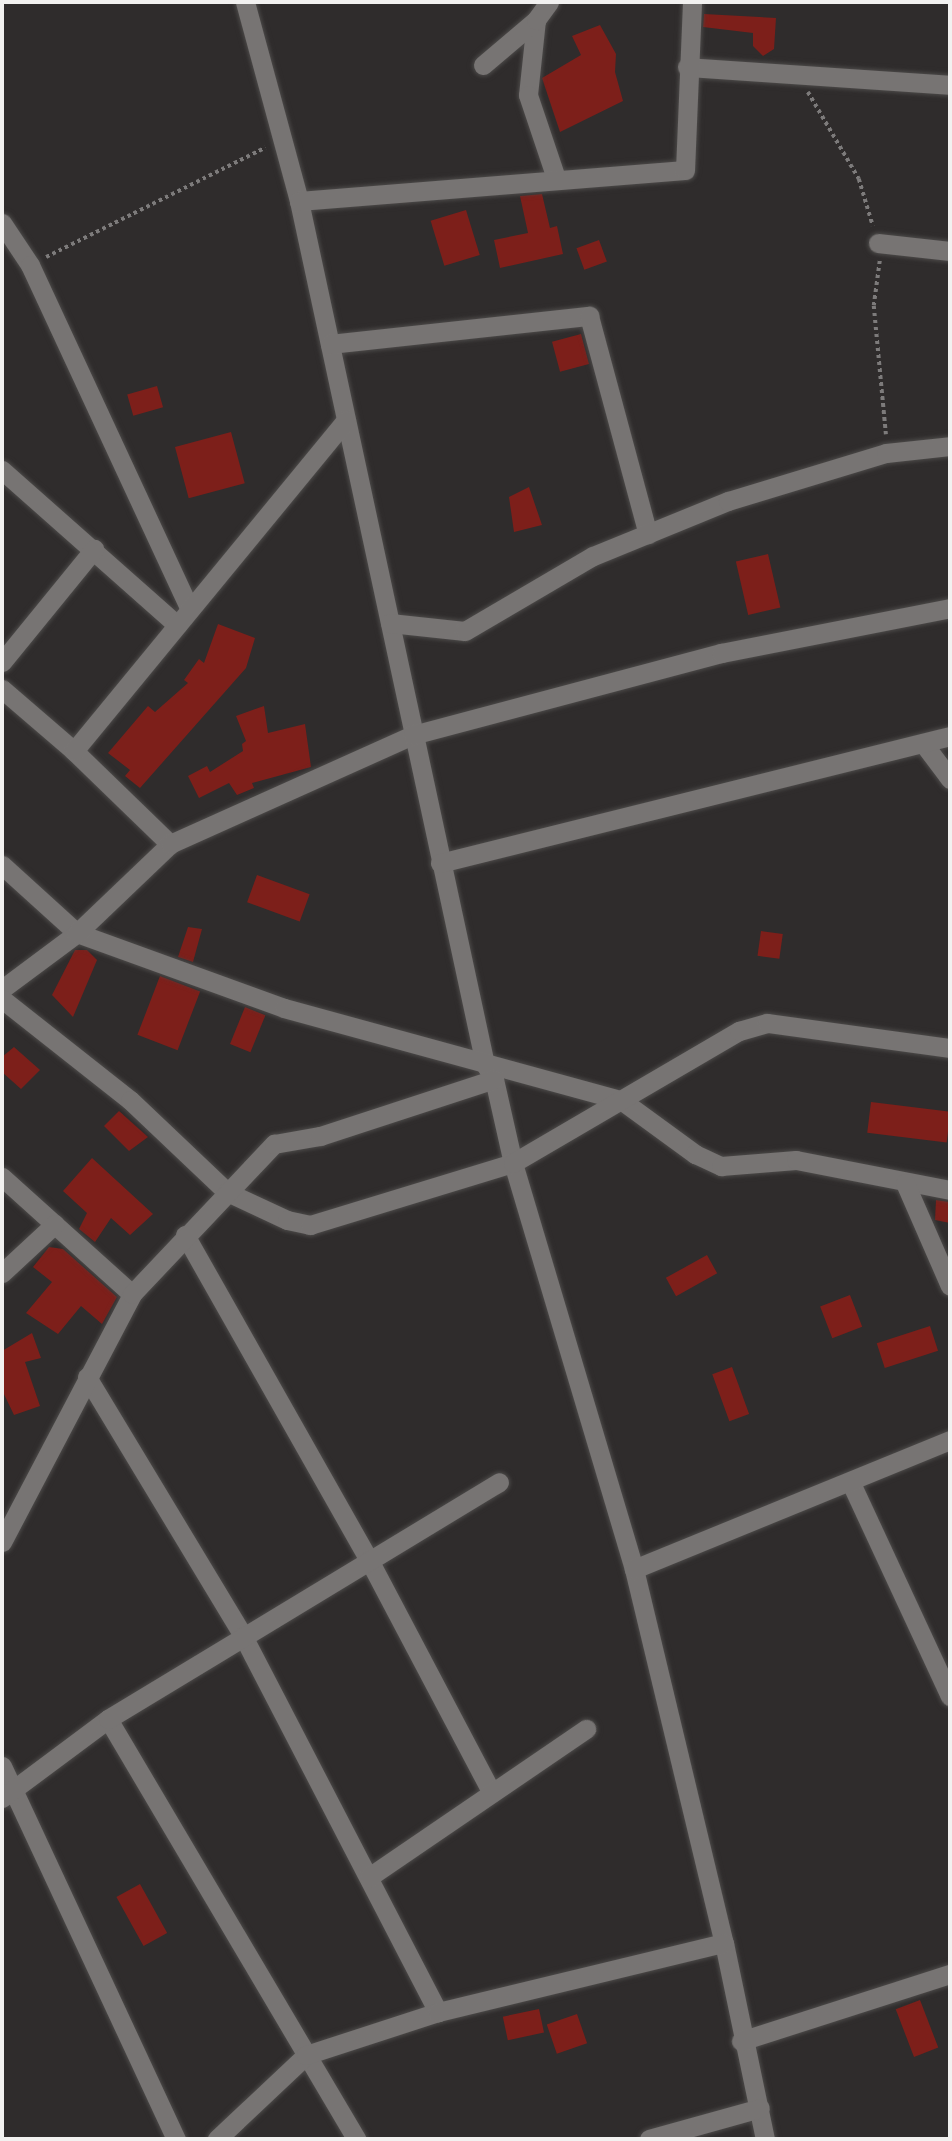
<!DOCTYPE html>
<html>
<head>
<meta charset="utf-8">
<style>
  body { margin:0 }
  #map { position:relative; width:952px; height:2141px; overflow:hidden; background:#2f2c2c; font-family:Poppins,sans-serif }
  div>[style] { position:absolute }
  [style*='--x'] { left:calc(var(--x)*1px); top:calc(var(--y)*1px); width:calc(var(--w)*1px); rotate:calc(var(--a)*1deg) }
  .building>* { inset:0; background:#7d1f1a; transform-origin:0 0 }
  .path>* { height:3.5px; margin-top:-1.75px; transform-origin:0; background:repeating-linear-gradient(90deg,#7d7b7b 0 3.5px,transparent 0 7px) }
  .roads { filter:drop-shadow(0 0 2px #4c4a49) drop-shadow(0 0 2px #4c4a49) }
  .minor>* { height:19px; margin:-9.5px; padding:0 9.5px; transform-origin:9.5px; border-radius:9.5px; background:#777473 }
  span { translate:-50% -50%; white-space:nowrap; text-align:center; line-height:1.15; -webkit-text-stroke:5px #161515; paint-order:stroke }
  .frame { position:absolute; inset:0; border:4px solid #f2f1f0; pointer-events:none }
</style>
</head>
<body>
<div id="map">
  <div class="building">
    <div style="clip-path:polygon(704px 14px,776px 18px,774px 49px,763px 56px,753px 46px,753px 33px,703px 27px)"></div>
    <div style="clip-path:polygon(600px 25px,616px 54px,615px 72px,623px 101px,560px 132px,542px 78px,581px 55px,572px 36px)"></div>
    <div style="clip-path:polygon(542px 194px,550px 228px,557px 226px,563px 254px,500px 268px,494px 240px,528px 233px,520px 196px)"></div>
    <div style="left:466px;top:210px;width:47px;height:37px;rotate:73deg"></div>
    <div style="left:599px;top:240px;width:23px;height:24px;rotate:70deg"></div>
    <div style="left:581px;top:334px;width:31px;height:30px;rotate:75deg"></div>
    <div style="left:157px;top:386px;width:22px;height:31px;rotate:74deg"></div>
    <div style="left:231px;top:432px;width:53px;height:58px;rotate:75deg"></div>
    <div style="clip-path:polygon(529px 487px,542px 525px,514px 532px,509px 497px)"></div>
    <div style="left:768px;top:554px;width:55px;height:33px;rotate:77deg"></div>
    <div style="clip-path:polygon(218px 624px,255px 638px,246px 668px,140px 788px,125px 776px,130px 770px,108px 753px,148px 706px,155px 712px,188px 683px,184px 680px,199px 659px,204px 663px)"></div>
    <div style="clip-path:polygon(264px 706px,268px 733px,305px 724px,311px 767px,252px 783px,254px 788px,237px 795px,229px 783px,199px 798px,188px 776px,207px 766px,210px 772px,243px 751px,242px 744px,246px 741px,236px 716px)"></div>
    <div style="left:257px;top:875px;width:56px;height:29px;rotate:20deg"></div>
    <div style="clip-path:polygon(188px 927px,202px 929px,193px 962px,178px 957px)"></div>
    <div style="left:761px;top:931px;width:22px;height:25px;rotate:8deg"></div>
    <div style="clip-path:polygon(75px 950px,87px 950px,97px 960px,73px 1017px,52px 995px)"></div>
    <div style="left:160px;top:976px;width:43px;height:63px;rotate:21deg"></div>
    <div style="left:245px;top:1007px;width:22px;height:40px;rotate:22deg"></div>
    <div style="clip-path:polygon(14px 1047px,40px 1070px,21px 1089px,2px 1072px,2px 1057px)"></div>
    <div style="left:871px;top:1102px;width:80px;height:31px;rotate:7deg"></div>
    <div style="clip-path:polygon(119px 1111px,148px 1137px,129px 1151px,104px 1126px)"></div>
    <div style="clip-path:polygon(92px 1158px,153px 1214px,130px 1235px,111px 1218px,95px 1242px,79px 1229px,87px 1213px,63px 1191px)"></div>
    <div style="clip-path:polygon(936px 1200px,950px 1202px,950px 1223px,935px 1220px)"></div>
    <div style="clip-path:polygon(49px 1247px,63px 1249px,117px 1297px,102px 1324px,81px 1306px,58px 1334px,26px 1313px,52px 1282px,33px 1267px)"></div>
    <div style="left:707px;top:1255px;width:21px;height:47px;rotate:61deg"></div>
    <div style="left:850px;top:1295px;width:34px;height:32px;rotate:69deg"></div>
    <div style="left:930px;top:1326px;width:26px;height:56px;rotate:72deg"></div>
    <div style="clip-path:polygon(32px 1333px,41px 1358px,25px 1362px,40px 1406px,14px 1415px,2px 1390px,2px 1351px)"></div>
    <div style="left:732px;top:1367px;width:50px;height:21px;rotate:70deg"></div>
    <div style="left:140px;top:1884px;width:56px;height:27px;rotate:61deg"></div>
    <div style="left:920px;top:2000px;width:51px;height:26px;rotate:69deg"></div>
    <div style="left:539px;top:2009px;width:24px;height:37px;rotate:78deg"></div>
    <div style="left:577px;top:2014px;width:31px;height:32px;rotate:71deg"></div>
  </div>
  <div class="path">
    <div style="--x:808;--y:92;--w:101;--a:59.6"></div>
    <div style="--x:859;--y:179;--w:49;--a:73.4"></div>
    <div style="--x:46;--y:257;--w:245;--a:-26.5"></div>
    <div style="--x:880;--y:261;--w:45;--a:97.6"></div>
    <div style="--x:874;--y:306;--w:129;--a:84.6"></div>
  </div>
  <div class="roads">
    <div class="minor">
      <div style="--x:245;--y:2;--w:206;--a:74.8"></div>
      <div style="--x:299;--y:201;--w:883;--a:77.84"></div>
      <div style="--x:485;--y:1064;--w:17;--a:59"></div>
      <div style="--x:494;--y:1079;--w:86;--a:77.3"></div>
      <div style="--x:513;--y:1163;--w:424;--a:73.4"></div>
      <div style="--x:634;--y:1569;--w:385;--a:76.5"></div>
      <div style="--x:724;--y:1943;--w:200;--a:78.2"></div>
      <div style="--x:536;--y:20;--w:75;--a:96.1"></div>
      <div style="--x:528;--y:95;--w:88;--a:71.4"></div>
      <div style="--x:483;--y:65;--w:70;--a:-40.3"></div>
      <div style="--x:536;--y:20;--w:22;--a:-54"></div>
      <div style="--x:687;--y:67;--w:264;--a:3.9"></div>
      <div style="--x:299;--y:201;--w:387;--a:-4.6"></div>
      <div style="--x:685;--y:170;--w:168;--a:-87.6"></div>
      <div style="--x:2;--y:223;--w:50;--a:56.3"></div>
      <div style="--x:30;--y:265;--w:379;--a:65.1"></div>
      <div style="--x:878;--y:243;--w:72;--a:6.3"></div>
      <div style="--x:330;--y:344;--w:261;--a:-6.2"></div>
      <div style="--x:589;--y:316;--w:226;--a:74.9"></div>
      <div style="--x:2;--y:470;--w:234;--a:41.5"></div>
      <div style="--x:390;--y:623;--w:75;--a:6.1"></div>
      <div style="--x:465;--y:631;--w:148;--a:-30.4"></div>
      <div style="--x:593;--y:556;--w:146;--a:-22.2"></div>
      <div style="--x:728;--y:501;--w:165;--a:-16.9"></div>
      <div style="--x:886;--y:453;--w:64;--a:-6.2"></div>
      <div style="--x:2;--y:662;--w:146;--a:-50.8"></div>
      <div style="--x:2;--y:689;--w:95;--a:40.7"></div>
      <div style="--x:74;--y:751;--w:134;--a:44.1"></div>
      <div style="--x:923;--y:743;--w:45;--a:53.1"></div>
      <div style="--x:74;--y:751;--w:428;--a:-50.6"></div>
      <div style="--x:440;--y:863;--w:526;--a:-13.98"></div>
      <div style="--x:2;--y:865;--w:101;--a:42.2"></div>
      <div style="--x:77;--y:933;--w:220;--a:19.9"></div>
      <div style="--x:284;--y:1008;--w:349;--a:15.3"></div>
      <div style="--x:621;--y:1100;--w:92;--a:36.1"></div>
      <div style="--x:695;--y:1154;--w:29;--a:25"></div>
      <div style="--x:721;--y:1166;--w:75;--a:-4.6"></div>
      <div style="--x:796;--y:1160;--w:157;--a:11"></div>
      <div style="--x:2;--y:989;--w:94;--a:-36.7"></div>
      <div style="--x:77;--y:933;--w:129;--a:-43.7"></div>
      <div style="--x:170;--y:844;--w:266;--a:-24.2"></div>
      <div style="--x:413;--y:735;--w:319;--a:-14.9"></div>
      <div style="--x:721;--y:653;--w:233;--a:-11.1"></div>
      <div style="--x:2;--y:999;--w:163;--a:38.3"></div>
      <div style="--x:130;--y:1100;--w:134;--a:43.5"></div>
      <div style="--x:227;--y:1192;--w:66;--a:25"></div>
      <div style="--x:287;--y:1220;--w:24;--a:12"></div>
      <div style="--x:310;--y:1225;--w:212;--a:-17"></div>
      <div style="--x:513;--y:1163;--w:262;--a:-30.3"></div>
      <div style="--x:739;--y:1031;--w:29;--a:-16"></div>
      <div style="--x:767;--y:1023;--w:185;--a:7.8"></div>
      <div style="--x:2;--y:1177;--w:175;--a:42"></div>
      <div style="--x:905;--y:1183;--w:112;--a:66.4"></div>
      <div style="--x:185;--y:1235;--w:373;--a:60.5"></div>
      <div style="--x:369;--y:1560;--w:263;--a:62.2"></div>
      <div style="--x:2;--y:1273;--w:72;--a:-42.8"></div>
      <div style="--x:87;--y:1377;--w:302;--a:58.9"></div>
      <div style="--x:243;--y:1636;--w:424;--a:62.6"></div>
      <div style="--x:851;--y:1483;--w:235;--a:65.1"></div>
      <div style="--x:2;--y:1542;--w:280;--a:-62.3"></div>
      <div style="--x:132;--y:1294;--w:207;--a:-46.6"></div>
      <div style="--x:274;--y:1144;--w:47;--a:-9.9"></div>
      <div style="--x:320;--y:1136;--w:183;--a:-18.1"></div>
      <div style="--x:634;--y:1569;--w:341;--a:-22.2"></div>
      <div style="--x:108;--y:1719;--w:488;--a:59.4"></div>
      <div style="--x:2;--y:1766;--w:412;--a:65"></div>
      <div style="--x:2;--y:1798;--w:132;--a:-36.7"></div>
      <div style="--x:108;--y:1719;--w:457;--a:-31.2"></div>
      <div style="--x:369;--y:1877;--w:263;--a:-34.3"></div>
      <div style="--x:741;--y:2041;--w:219;--a:-17.8"></div>
      <div style="--x:217;--y:2139;--w:122;--a:-43.3"></div>
      <div style="--x:306;--y:2055;--w:139;--a:-18"></div>
      <div style="--x:438;--y:2012;--w:294;--a:-13.6"></div>
      <div style="--x:649;--y:2139;--w:115;--a:-15.6"></div>
    </div>
  </div>
  <div class="frame"></div>
</div>
</body>
</html>
